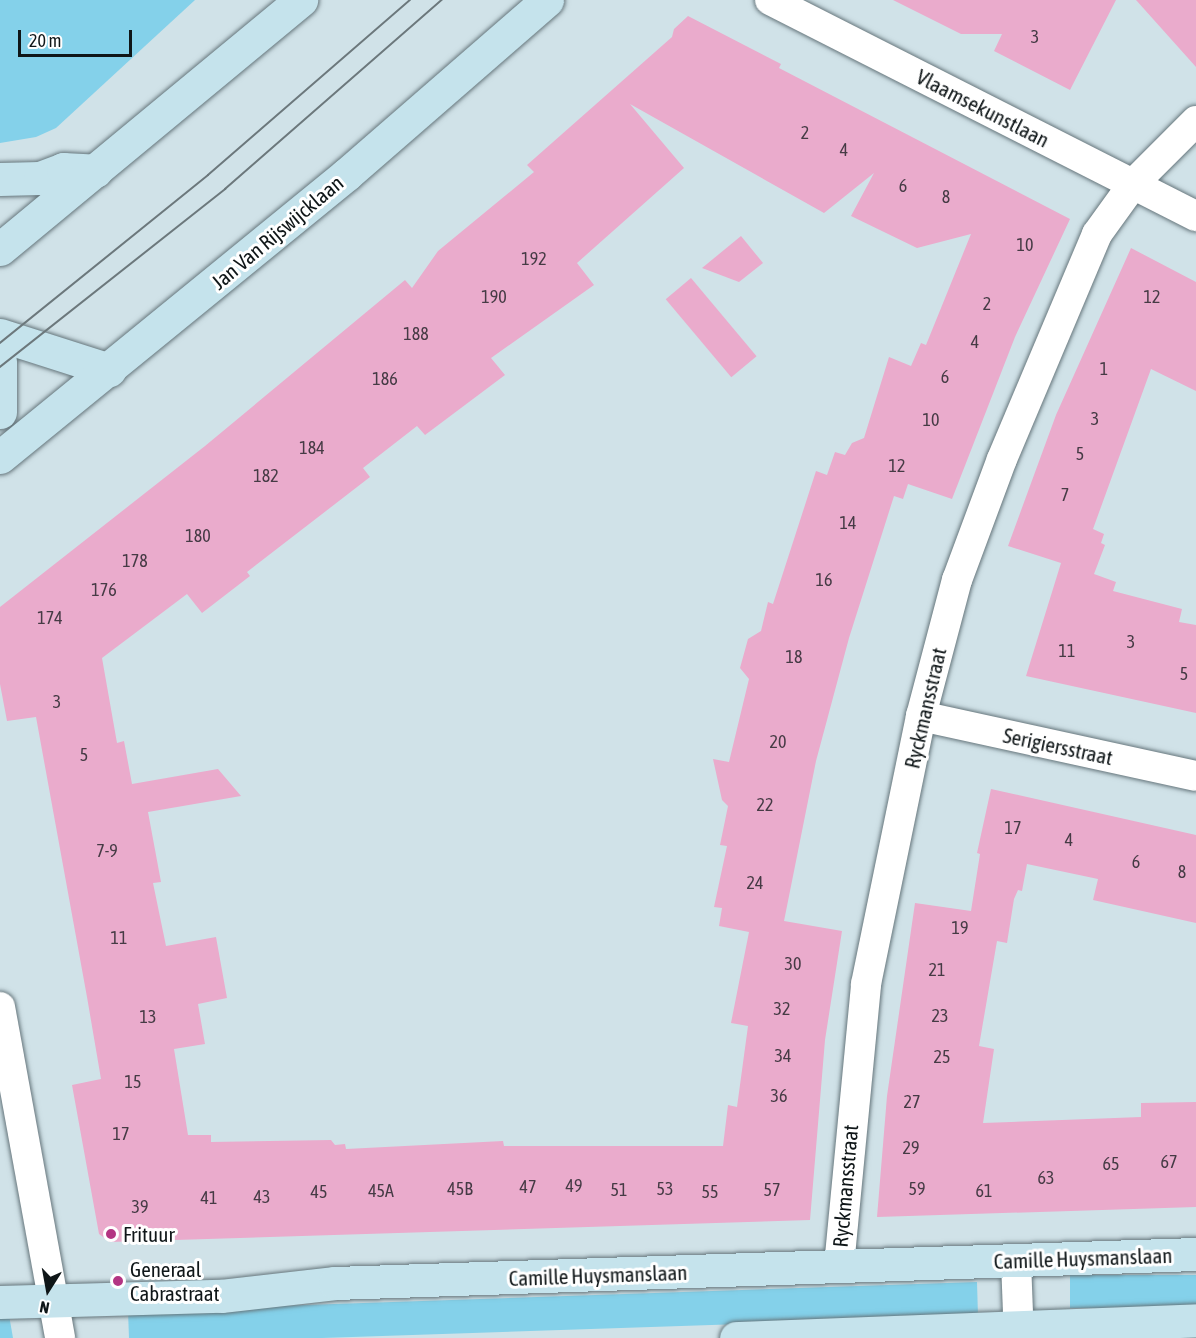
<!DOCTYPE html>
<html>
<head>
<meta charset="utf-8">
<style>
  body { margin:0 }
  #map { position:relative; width:1196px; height:1338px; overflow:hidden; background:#d0e2e8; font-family:"Asap Condensed",sans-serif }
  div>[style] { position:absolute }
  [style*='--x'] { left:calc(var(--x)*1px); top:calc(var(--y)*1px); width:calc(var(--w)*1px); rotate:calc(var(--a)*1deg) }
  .green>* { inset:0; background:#84d1ea; transform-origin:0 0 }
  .building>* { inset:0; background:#eaabcc; transform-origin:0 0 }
  .roads { filter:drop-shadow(0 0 2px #66767c) drop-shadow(0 0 2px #66767c) }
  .street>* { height:30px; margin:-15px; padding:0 15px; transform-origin:15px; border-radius:15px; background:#fff }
  .secondary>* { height:33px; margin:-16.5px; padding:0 16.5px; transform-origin:16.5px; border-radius:16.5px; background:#c5e3ec }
  .tram>* { height:1.5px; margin:-0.75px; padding:0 0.75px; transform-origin:0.75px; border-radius:0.75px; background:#6c787c }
  .dots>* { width:16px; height:16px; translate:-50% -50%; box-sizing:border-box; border:3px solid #fff; border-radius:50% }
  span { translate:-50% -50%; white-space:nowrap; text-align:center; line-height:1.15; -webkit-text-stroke:6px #fff; paint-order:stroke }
  .number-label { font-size:18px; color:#463b45 }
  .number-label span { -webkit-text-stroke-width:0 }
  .street-label { font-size:21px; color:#0f1618 }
  .poi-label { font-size:21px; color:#0f1618 }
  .left { translate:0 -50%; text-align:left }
  .north { position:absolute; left:18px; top:1260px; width:60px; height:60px; -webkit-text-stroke:4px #fff; paint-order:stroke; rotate:191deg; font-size:16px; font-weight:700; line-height:24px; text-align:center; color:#0f1618 }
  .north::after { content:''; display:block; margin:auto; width:21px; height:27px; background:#0f1618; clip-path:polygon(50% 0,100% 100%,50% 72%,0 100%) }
  .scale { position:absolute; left:18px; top:30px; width:114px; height:27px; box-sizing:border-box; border:3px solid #0f1618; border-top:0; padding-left:8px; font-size:18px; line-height:21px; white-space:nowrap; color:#0f1618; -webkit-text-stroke:4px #fff; paint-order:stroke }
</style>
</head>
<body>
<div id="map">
  <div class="green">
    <div style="clip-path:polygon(0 0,195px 0,56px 128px,36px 137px,0 143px)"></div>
    <div style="left:1196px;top:1275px;width:33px;height:126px;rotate:90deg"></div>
    <div style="clip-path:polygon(977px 1282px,978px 1316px,322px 1338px,129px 1338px,128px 1311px)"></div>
    <div style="clip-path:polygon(9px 1315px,13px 1338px,0 1338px,0 1316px)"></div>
  </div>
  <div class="building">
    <div style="clip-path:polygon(893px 0,1116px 0,1070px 90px,994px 51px,1002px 34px,961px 34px)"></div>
    <div style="clip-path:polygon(1136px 0,1196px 0,1196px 67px)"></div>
    <div style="clip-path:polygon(evenodd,688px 16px,781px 64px,779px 68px,1070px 219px,1015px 337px,952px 499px,908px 484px,903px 499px,894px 496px,849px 638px,816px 761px,784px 921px,842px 931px,825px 1040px,810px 1220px,110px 1242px,99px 1234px,72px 1085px,101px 1079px,87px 997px,36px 717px,7px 721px,0 684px,0 607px,205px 446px,405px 280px,412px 288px,438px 251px,534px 172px,527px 165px,672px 37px,674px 29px,688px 16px,630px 104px,824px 213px,874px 173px,851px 216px,917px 248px,971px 234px,926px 345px,921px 343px,911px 366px,889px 357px,864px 438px,852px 443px,845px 455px,835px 452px,827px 475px,816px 471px,773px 604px,768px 602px,761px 631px,748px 639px,740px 668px,749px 679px,729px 762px,713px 759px,722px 800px,728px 806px,720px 845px,727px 846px,714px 907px,722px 908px,719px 926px,749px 932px,731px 1023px,748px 1026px,737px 1107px,728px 1105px,723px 1146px,504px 1146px,503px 1141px,346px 1149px,345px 1144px,335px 1145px,331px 1140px,211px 1142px,211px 1135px,188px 1135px,174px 1049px,205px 1044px,198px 1004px,227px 998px,216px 937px,166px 946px,153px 883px,161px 882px,148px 812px,241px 796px,218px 769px,132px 784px,124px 741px,117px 743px,102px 658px,187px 594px,202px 613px,250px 576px,247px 572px,370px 477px,363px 468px,417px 426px,425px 435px,505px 375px,491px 358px,594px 285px,577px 263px,684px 168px,630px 104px)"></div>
    <div style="clip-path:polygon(741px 236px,763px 263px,739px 282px,702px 268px)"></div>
    <div style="clip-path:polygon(1131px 248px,1196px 282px,1196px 391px,1151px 369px,1093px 529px,1104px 534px,1101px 543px,1105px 545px,1094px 574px,1116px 582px,1113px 591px,1182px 609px,1179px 622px,1196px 625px,1196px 713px,1026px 676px,1061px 563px,1008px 546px,1056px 415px)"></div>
    <div style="left:691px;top:278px;width:102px;height:33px;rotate:50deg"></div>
    <div style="clip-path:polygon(991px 789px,1196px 835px,1196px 923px,1093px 900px,1098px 879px,1027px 864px,1022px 891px,1018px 890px,1014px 899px,1007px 943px,997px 941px,979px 1046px,994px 1049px,983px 1123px,1141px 1117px,1141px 1103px,1196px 1102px,1196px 1207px,877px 1217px,887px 1096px,915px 903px,971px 911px,980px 854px,977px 853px)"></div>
  </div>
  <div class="roads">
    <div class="street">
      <div style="--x:770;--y:0;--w:478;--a:26.9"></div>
      <div style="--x:921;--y:716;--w:281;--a:12.3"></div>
      <div style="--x:0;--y:1007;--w:336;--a:79.7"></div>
      <div style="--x:1016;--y:1261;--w:77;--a:87.8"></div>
      <div style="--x:839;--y:1266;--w:283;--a:-84.5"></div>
      <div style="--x:866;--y:984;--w:274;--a:-78.4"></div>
      <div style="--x:921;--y:716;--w:141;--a:-75.2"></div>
      <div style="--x:957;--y:580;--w:129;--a:-69.6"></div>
      <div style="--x:1002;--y:459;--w:244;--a:-67.1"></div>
      <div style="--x:1097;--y:234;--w:62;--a:-54.2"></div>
      <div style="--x:1133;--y:184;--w:89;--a:-45"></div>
    </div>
    <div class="secondary">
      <div style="--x:0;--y:179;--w:40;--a:-1.4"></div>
      <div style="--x:40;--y:178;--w:25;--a:-21"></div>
      <div style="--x:63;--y:169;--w:33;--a:3"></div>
      <div style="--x:0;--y:249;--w:391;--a:-39.6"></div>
      <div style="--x:0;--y:335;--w:115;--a:17.7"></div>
      <div style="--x:0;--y:361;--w:51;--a:90"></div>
      <div style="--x:0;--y:457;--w:448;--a:-39.2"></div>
      <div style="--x:347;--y:174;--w:265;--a:-41"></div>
      <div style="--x:0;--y:1302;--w:221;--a:-1.6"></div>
      <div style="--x:221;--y:1296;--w:115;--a:-6.5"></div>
      <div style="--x:335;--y:1283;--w:861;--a:-1.93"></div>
      <div style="--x:736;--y:1338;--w:460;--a:-2.2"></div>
    </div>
  </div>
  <div class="tram">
    <div style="--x:0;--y:343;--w:267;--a:-38.9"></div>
    <div style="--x:208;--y:175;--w:267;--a:-40.9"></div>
    <div style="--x:0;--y:367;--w:287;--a:-38.3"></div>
    <div style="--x:225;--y:189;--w:288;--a:-41.1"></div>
  </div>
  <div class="dots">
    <div style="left:111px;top:1234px;background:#b33583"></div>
    <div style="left:118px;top:1281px;background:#b33583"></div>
  </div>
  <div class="number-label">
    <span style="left:1035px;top:37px">3</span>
    <span style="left:805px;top:133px">2</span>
    <span style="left:844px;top:150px">4</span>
    <span style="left:903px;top:186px">6</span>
    <span style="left:946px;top:197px">8</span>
    <span style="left:1025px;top:245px">10</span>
    <span style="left:534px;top:259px">192</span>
    <span style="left:494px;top:297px">190</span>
    <span style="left:1152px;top:297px">12</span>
    <span style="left:987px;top:304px">2</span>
    <span style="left:416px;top:334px">188</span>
    <span style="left:975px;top:342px">4</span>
    <span style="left:1104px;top:369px">1</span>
    <span style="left:945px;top:377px">6</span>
    <span style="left:385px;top:379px">186</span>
    <span style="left:1095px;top:419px">3</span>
    <span style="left:931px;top:420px">10</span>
    <span style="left:312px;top:448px">184</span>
    <span style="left:1080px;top:454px">5</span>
    <span style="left:897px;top:466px">12</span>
    <span style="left:266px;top:476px">182</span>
    <span style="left:1065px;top:495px">7</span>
    <span style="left:848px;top:523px">14</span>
    <span style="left:198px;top:536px">180</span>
    <span style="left:135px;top:561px">178</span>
    <span style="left:824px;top:580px">16</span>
    <span style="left:104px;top:590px">176</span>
    <span style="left:50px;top:618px">174</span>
    <span style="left:1131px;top:642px">3</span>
    <span style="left:1067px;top:651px">11</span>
    <span style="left:794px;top:657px">18</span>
    <span style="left:1184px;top:674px">5</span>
    <span style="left:57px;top:702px">3</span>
    <span style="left:778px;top:742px">20</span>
    <span style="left:84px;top:755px">5</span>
    <span style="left:765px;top:805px">22</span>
    <span style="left:1013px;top:828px">17</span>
    <span style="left:1069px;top:840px">4</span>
    <span style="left:107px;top:851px">7-9</span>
    <span style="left:1136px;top:862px">6</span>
    <span style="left:1182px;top:872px">8</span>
    <span style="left:755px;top:883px">24</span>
    <span style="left:960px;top:928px">19</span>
    <span style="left:119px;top:938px">11</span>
    <span style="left:793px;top:964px">30</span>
    <span style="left:937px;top:970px">21</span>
    <span style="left:782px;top:1009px">32</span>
    <span style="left:940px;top:1016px">23</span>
    <span style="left:148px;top:1017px">13</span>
    <span style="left:783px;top:1056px">34</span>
    <span style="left:942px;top:1057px">25</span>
    <span style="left:133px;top:1082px">15</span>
    <span style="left:779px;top:1096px">36</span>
    <span style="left:912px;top:1102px">27</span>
    <span style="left:121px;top:1134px">17</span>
    <span style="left:911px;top:1148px">29</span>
    <span style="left:1169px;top:1162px">67</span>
    <span style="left:1111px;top:1164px">65</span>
    <span style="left:1046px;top:1178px">63</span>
    <span style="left:574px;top:1186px">49</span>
    <span style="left:528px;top:1187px">47</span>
    <span style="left:460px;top:1189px">45B</span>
    <span style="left:665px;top:1189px">53</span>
    <span style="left:917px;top:1189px">59</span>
    <span style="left:619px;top:1190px">51</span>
    <span style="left:772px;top:1190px">57</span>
    <span style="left:381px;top:1191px">45A</span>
    <span style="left:984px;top:1191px">61</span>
    <span style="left:319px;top:1192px">45</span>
    <span style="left:710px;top:1192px">55</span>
    <span style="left:262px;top:1197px">43</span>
    <span style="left:209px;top:1198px">41</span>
    <span style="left:140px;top:1207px">39</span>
  </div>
  <div class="street-label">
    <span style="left:983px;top:108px;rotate:27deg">Vlaamsekunstlaan</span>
    <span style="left:277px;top:232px;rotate:-40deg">Jan Van Rijswijcklaan</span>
    <span style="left:925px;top:708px;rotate:-77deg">Ryckmansstraat</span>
    <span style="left:1058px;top:746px;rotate:12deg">Serigiersstraat</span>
    <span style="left:845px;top:1186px;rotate:-85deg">Ryckmansstraat</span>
    <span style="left:1083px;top:1258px;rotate:-2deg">Camille Huysmanslaan</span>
    <span style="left:598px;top:1275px;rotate:-2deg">Camille Huysmanslaan</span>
  </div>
  <div class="poi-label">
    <span class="left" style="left:123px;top:1234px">Frituur</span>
    <span class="left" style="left:130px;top:1281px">Generaal<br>Cabrastraat</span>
  </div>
  <div class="north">N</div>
  <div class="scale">20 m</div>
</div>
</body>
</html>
